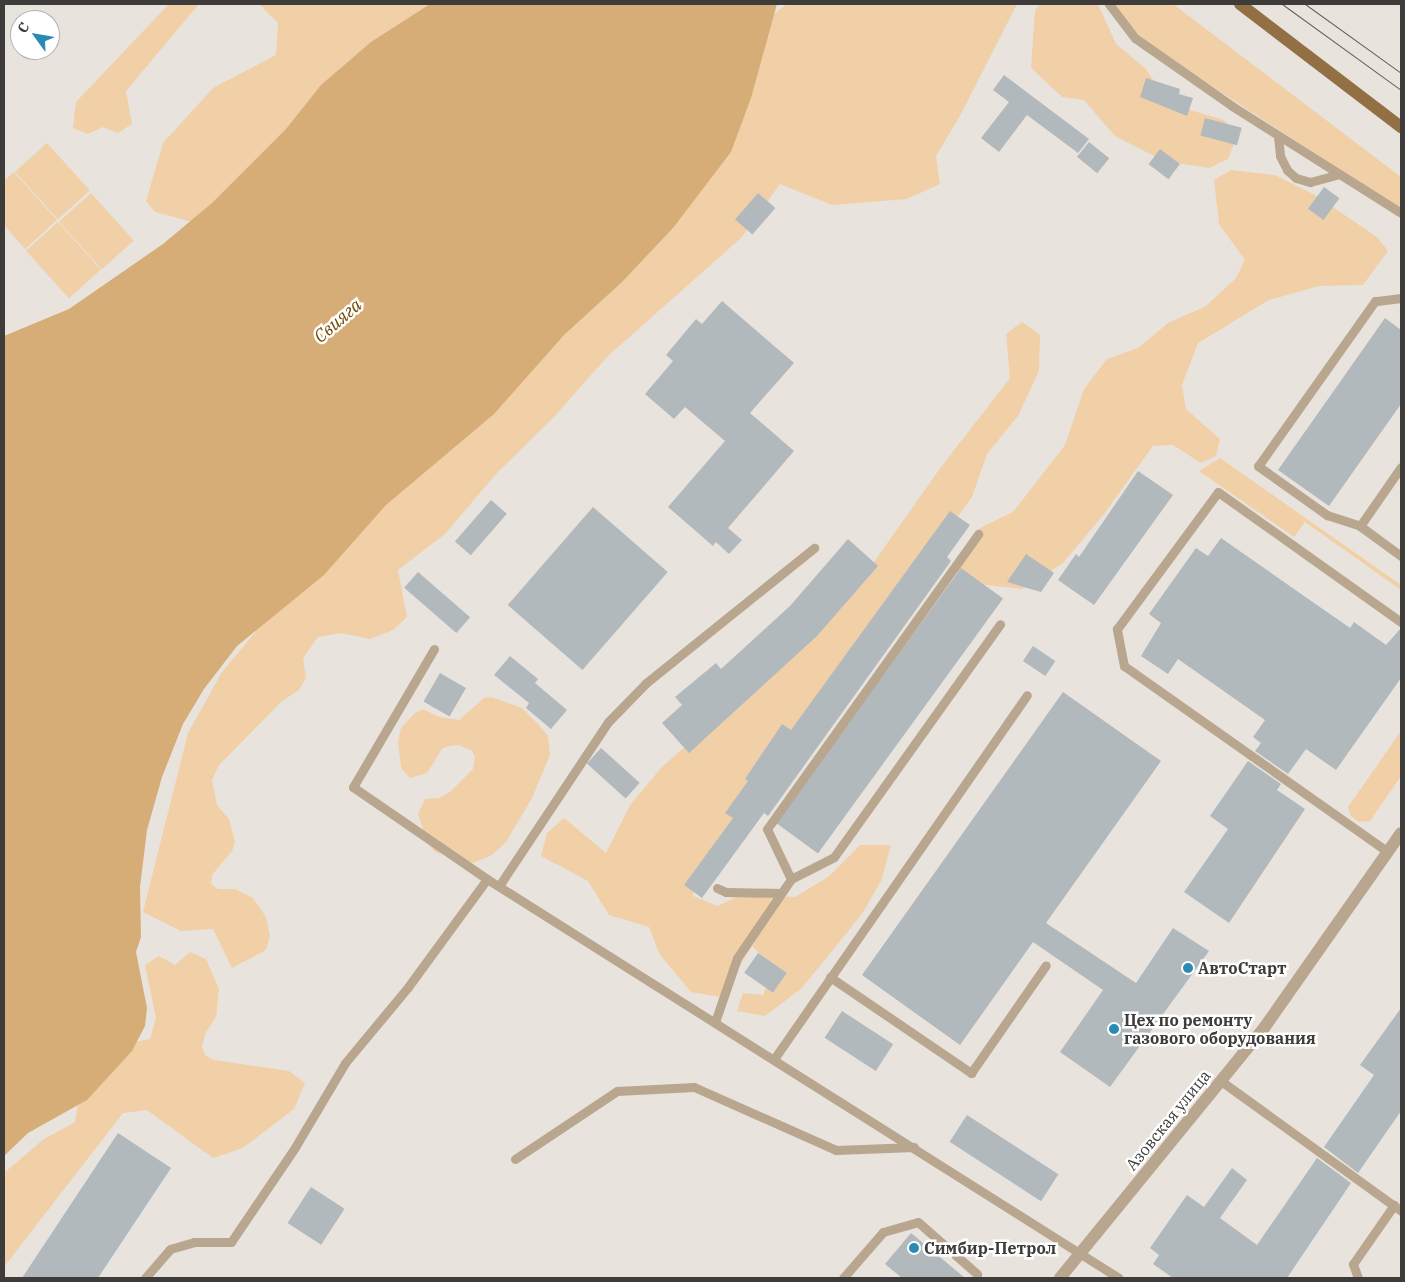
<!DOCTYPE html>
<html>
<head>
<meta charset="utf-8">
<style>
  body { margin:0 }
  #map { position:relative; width:1405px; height:1282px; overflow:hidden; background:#e8e3dd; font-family:"IBM Plex Serif",serif }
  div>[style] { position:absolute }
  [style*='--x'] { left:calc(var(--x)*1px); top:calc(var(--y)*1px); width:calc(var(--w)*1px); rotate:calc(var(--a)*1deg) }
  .green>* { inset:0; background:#f1d0a7; transform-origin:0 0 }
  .water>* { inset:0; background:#d6ad76 }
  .building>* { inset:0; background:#b1b9bd; transform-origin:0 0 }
  .service>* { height:9px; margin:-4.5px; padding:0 4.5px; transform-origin:4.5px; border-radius:4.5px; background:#b8a68e }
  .minor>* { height:12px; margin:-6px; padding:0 6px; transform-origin:6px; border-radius:6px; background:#b8a68e }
  .primary>* { height:12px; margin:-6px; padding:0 6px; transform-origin:6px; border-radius:6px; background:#927044 }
  .tram>* { height:1px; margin:-0.5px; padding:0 0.5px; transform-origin:0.5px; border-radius:0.5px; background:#64615e }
  .dots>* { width:14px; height:14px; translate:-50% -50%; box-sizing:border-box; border:2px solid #fff; border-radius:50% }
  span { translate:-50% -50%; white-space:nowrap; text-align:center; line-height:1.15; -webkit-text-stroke:5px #fff; paint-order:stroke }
  .poi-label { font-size:16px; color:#3e3c3a; font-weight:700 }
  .left { translate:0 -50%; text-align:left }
  .street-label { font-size:16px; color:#3e3c3a }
  .water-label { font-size:18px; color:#714900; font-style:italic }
  .frame { position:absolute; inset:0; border:5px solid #3e3c3a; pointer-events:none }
  .north { position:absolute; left:10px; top:10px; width:50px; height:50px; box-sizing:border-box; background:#fff; border:1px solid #b2b1b0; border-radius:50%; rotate:302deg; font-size:14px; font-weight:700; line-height:20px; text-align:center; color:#3e3c3a }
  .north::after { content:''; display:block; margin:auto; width:18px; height:22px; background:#298ab4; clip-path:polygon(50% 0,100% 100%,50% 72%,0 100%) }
</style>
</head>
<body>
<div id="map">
  <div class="green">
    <div style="clip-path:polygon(169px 4px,199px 4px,126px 91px,132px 124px,118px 133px,103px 127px,88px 134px,73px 128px,76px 102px)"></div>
    <div style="clip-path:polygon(259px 4px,462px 4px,204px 225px,155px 212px,146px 201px,163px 143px,213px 88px,276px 55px,278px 23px)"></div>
    <div style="clip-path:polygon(787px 4px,1017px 4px,961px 114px,936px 156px,940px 184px,907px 199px,832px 205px,780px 184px,741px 238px,608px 356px,552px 419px,496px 474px,445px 534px,398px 570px,407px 617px,393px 630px,370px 639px,341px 633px,318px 637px,303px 658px,306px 678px,299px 690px,282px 701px,219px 765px,212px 780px,217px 805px,229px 819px,235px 842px,232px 851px,212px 875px,211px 884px,218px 889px,235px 889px,253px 898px,266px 917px,270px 936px,266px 950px,232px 968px,213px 929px,181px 931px,143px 912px,188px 733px,222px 672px,765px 21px)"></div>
    <div style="clip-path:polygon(1040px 4px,1098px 4px,1116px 44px,1145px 68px,1170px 104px,1224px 120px,1237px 136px,1228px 159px,1209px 168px,1164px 161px,1115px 136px,1084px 100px,1062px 97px,1031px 68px,1035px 10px)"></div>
    <div style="clip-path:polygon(1112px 4px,1173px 4px,1401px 177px,1401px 209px,1147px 44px)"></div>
    <div style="left:47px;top:143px;width:64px;height:43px;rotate:48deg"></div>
    <div style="clip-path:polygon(1231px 170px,1275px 175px,1315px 195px,1377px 237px,1388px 251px,1363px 285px,1319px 286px,1269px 300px,1198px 343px,1182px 385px,1186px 409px,1220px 439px,1216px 456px,1201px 463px,1173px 445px,1153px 446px,1104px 514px,1063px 563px,1022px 589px,968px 583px,952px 568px,980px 528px,1013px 512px,1065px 445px,1084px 389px,1107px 359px,1138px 348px,1168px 323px,1206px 306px,1236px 278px,1245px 260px,1219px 224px,1214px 180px)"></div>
    <div style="clip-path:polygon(14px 172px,57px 220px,25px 249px,4px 225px,4px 181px)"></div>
    <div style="left:91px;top:193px;width:64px;height:43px;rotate:48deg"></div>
    <div style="left:58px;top:222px;width:64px;height:43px;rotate:48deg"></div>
    <div style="clip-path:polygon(1022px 322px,1040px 335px,1039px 371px,1018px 416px,987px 454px,972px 497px,696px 875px,693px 896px,718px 906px,740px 895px,795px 897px,828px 877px,860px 845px,891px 845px,881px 881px,862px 914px,802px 988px,765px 1016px,737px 1011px,743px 993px,763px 995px,774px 968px,752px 946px,720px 997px,691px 992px,660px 955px,649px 927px,609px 915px,588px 881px,541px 856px,547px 833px,564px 818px,606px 853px,630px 805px,662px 767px,840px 610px,941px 467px,1010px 378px,1006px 334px)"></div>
    <div style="clip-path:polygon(1220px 458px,1401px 585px,1401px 590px,1305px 522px,1294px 537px,1199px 471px)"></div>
    <div style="clip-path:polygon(491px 697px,522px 708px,538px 724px,548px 736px,550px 755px,532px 798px,506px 842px,492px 855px,473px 863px,435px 852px,428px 844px,418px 814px,425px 799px,439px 798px,450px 792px,473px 769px,475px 757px,472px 751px,459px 745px,449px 746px,442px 749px,427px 773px,410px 778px,401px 768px,398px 741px,401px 728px,415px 713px,423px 709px,439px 717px,459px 720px,484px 698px)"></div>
    <div style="clip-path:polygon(1401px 731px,1401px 776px,1370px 821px,1359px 822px,1351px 816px,1348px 807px)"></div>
    <div style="clip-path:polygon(190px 952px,206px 959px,219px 989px,216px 1017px,206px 1032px,202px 1046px,205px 1055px,214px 1060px,289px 1071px,305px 1083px,294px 1109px,243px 1148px,213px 1158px,147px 1110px,123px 1113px,4px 1267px,4px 1173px,44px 1139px,75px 1122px,84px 1068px,119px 1045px,150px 1039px,156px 1018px,145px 965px,159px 956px,175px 965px)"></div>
  </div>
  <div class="water">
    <div style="clip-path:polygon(430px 4px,777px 4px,751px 98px,731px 152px,673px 228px,622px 282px,564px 335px,494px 414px,386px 505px,324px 575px,237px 646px,204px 689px,183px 724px,162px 777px,147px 830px,140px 887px,141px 937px,136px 952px,147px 1008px,145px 1026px,132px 1051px,87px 1100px,28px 1133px,4px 1156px,4px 336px,69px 309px,163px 244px,212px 203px,286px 129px,321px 85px,371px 42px)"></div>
  </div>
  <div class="building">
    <div style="clip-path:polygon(1004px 75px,1089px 139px,1078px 153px,1027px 115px,999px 152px,981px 138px,1009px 102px,993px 90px)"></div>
    <div style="clip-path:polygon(1146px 78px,1180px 89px,1179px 94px,1193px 98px,1187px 116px,1140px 97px)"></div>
    <div style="left:1205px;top:118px;width:38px;height:18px;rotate:15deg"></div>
    <div style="left:1089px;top:142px;width:26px;height:19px;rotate:39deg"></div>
    <div style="left:1160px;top:149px;width:25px;height:19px;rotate:37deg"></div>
    <div style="left:1324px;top:187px;width:19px;height:27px;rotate:36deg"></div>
    <div style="left:758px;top:193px;width:23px;height:35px;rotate:41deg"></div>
    <div style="clip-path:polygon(722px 301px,794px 363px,750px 413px,794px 451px,728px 528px,742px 540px,729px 554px,716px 542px,713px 546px,668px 507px,725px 441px,685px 407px,674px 419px,645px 394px,673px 361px,666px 355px,696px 319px,702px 324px)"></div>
    <div style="clip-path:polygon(1385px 318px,1401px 330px,1401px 404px,1329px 506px,1278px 470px)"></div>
    <div style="clip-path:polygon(1138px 471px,1173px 495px,1094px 605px,1058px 580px,1076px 554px,1079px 557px)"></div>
    <div style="left:491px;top:500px;width:21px;height:55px;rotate:41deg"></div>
    <div style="left:593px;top:507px;width:99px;height:130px;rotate:41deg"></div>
    <div style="clip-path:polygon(950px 511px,970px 525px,947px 557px,951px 561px,768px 816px,764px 813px,702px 898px,684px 885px,733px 818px,725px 813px,748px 781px,745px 779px,782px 724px,791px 730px)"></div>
    <div style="clip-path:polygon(1221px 538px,1350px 628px,1354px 622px,1386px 645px,1401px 628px,1401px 678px,1336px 770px,1306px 749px,1288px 774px,1255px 751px,1261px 743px,1253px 737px,1265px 720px,1178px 659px,1168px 674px,1141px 656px,1161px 623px,1149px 614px,1196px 548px,1208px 556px)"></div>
    <div style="clip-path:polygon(848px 539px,878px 566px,817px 636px,689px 753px,662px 723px,682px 705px,675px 697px,716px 663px,721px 669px,790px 606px)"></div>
    <div style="clip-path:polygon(1026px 554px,1054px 573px,1041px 592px,1007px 582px)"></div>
    <div style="left:961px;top:568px;width:52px;height:315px;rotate:36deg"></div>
    <div style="left:418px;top:572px;width:69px;height:21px;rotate:41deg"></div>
    <div style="left:1033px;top:646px;width:27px;height:18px;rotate:34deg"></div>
    <div style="clip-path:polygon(510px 656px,538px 679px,535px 683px,567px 710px,551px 729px,526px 708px,529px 703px,494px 675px)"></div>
    <div style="left:440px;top:673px;width:30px;height:33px;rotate:30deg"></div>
    <div style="clip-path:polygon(1063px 692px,1161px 761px,1046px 923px,1136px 983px,1173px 928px,1209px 951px,1110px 1087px,1060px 1052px,1103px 990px,1033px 942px,960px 1045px,862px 975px)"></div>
    <div style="left:601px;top:748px;width:52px;height:21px;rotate:42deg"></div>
    <div style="clip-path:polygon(1248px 761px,1281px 784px,1277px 790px,1305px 809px,1229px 923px,1184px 892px,1228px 829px,1210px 816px)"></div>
    <div style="left:758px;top:953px;width:35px;height:24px;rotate:35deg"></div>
    <div style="clip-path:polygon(1401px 1008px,1401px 1111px,1358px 1173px,1324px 1147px,1374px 1075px,1360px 1065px)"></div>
    <div style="left:842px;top:1011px;width:61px;height:32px;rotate:33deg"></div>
    <div style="left:967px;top:1115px;width:109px;height:32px;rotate:33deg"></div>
    <div style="clip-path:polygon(118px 1133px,171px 1168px,98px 1278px,22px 1278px)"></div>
    <div style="clip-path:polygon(1317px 1158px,1351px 1183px,1287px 1278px,1173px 1278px,1153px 1264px,1159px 1255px,1150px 1248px,1187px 1195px,1204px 1207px,1232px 1168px,1247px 1180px,1220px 1218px,1257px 1245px)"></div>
    <div style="left:311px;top:1187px;width:40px;height:43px;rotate:33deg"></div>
    <div style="clip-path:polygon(911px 1233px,965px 1278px,902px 1278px,885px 1264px)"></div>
  </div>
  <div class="service">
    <div style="--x:1109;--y:4;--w:43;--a:52.6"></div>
    <div style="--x:1135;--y:38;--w:118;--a:35"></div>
    <div style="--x:1232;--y:106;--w:200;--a:32.3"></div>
    <div style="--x:1278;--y:136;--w:20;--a:84"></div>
    <div style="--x:1280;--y:156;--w:16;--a:63"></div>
    <div style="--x:1287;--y:170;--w:12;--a:42"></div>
    <div style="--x:1296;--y:178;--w:15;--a:16"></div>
    <div style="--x:1310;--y:182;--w:30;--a:-15"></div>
    <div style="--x:1401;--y:298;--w:26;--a:173"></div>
    <div style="--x:1375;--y:301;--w:202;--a:125.3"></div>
    <div style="--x:1258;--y:466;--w:85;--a:35.4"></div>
    <div style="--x:1327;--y:515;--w:35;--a:18"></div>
    <div style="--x:1360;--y:526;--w:51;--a:36.2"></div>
    <div style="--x:1360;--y:526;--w:72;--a:-55.2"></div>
    <div style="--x:434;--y:649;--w:160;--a:120.4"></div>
    <div style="--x:353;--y:787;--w:163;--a:34.5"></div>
    <div style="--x:1388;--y:852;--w:323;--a:-144.8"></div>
    <div style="--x:1124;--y:666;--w:38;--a:-101"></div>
    <div style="--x:1117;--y:629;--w:170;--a:-53.6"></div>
    <div style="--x:1218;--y:492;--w:224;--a:35.4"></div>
    <div style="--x:791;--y:879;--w:55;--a:-115.6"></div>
    <div style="--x:767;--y:829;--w:363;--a:-54.4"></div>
    <div style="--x:499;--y:886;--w:197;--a:-56.4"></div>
    <div style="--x:608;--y:722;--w:54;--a:-45.7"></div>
    <div style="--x:646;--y:683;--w:216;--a:-38.8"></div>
    <div style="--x:717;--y:888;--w:10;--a:24"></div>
    <div style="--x:726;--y:892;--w:55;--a:1"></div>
    <div style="--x:830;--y:977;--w:171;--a:34.2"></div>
    <div style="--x:971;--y:1073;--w:131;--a:-55.2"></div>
    <div style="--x:715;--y:1022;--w:68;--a:-71"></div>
    <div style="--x:737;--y:958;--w:96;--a:-55.6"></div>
    <div style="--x:791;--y:879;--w:48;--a:-27.1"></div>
    <div style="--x:834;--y:857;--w:286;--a:-54.5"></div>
    <div style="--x:774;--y:1059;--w:443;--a:-55.2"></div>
    <div style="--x:1221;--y:1081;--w:222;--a:35.8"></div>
    <div style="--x:515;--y:1159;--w:123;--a:-33.7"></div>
    <div style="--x:617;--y:1091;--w:77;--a:-3"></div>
    <div style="--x:694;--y:1087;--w:155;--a:23.9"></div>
    <div style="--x:836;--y:1150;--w:78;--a:-2.2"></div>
    <div style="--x:145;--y:1278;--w:38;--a:-49"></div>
    <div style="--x:170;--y:1249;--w:25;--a:-16"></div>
    <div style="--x:194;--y:1242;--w:37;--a:0"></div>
    <div style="--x:231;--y:1242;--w:112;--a:-55.9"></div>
    <div style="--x:294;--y:1149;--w:100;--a:-59.3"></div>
    <div style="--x:345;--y:1063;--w:99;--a:-50.3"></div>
    <div style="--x:408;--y:987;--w:134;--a:-53.8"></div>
    <div style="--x:487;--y:879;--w:747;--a:32.27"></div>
    <div style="--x:843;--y:1278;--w:61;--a:-49"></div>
    <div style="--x:883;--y:1232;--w:36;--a:-16"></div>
    <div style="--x:918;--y:1222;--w:79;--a:41.4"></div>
    <div style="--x:1358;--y:1278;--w:15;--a:-110"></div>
    <div style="--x:1353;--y:1264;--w:72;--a:-55.2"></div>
  </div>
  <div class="minor">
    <div style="--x:1060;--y:1278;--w:323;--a:-50.8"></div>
    <div style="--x:1264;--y:1028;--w:238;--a:-54.9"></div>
  </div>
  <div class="primary">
    <div style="--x:1240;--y:4;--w:203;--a:37.4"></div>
  </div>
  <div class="tram">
    <div style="--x:1282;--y:4;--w:147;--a:35.9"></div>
    <div style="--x:1305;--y:4;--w:118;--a:35.7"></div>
  </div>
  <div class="dots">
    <div style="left:1188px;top:968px;background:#298ab4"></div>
    <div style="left:1114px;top:1029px;background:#298ab4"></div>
    <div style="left:914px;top:1248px;background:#298ab4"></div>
  </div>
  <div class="poi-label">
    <span class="left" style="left:1198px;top:968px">АвтоСтарт</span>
    <span class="left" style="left:1124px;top:1029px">Цех по ремонту<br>газового оборудования</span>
    <span class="left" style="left:924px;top:1248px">Симбир-Петрол</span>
  </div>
  <div class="street-label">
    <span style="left:1168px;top:1120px;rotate:-51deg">Азовская улица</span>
  </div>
  <div class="water-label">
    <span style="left:338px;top:321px;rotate:-41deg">Свияга</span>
  </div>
  <div class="frame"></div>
  <div class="north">С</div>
</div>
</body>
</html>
